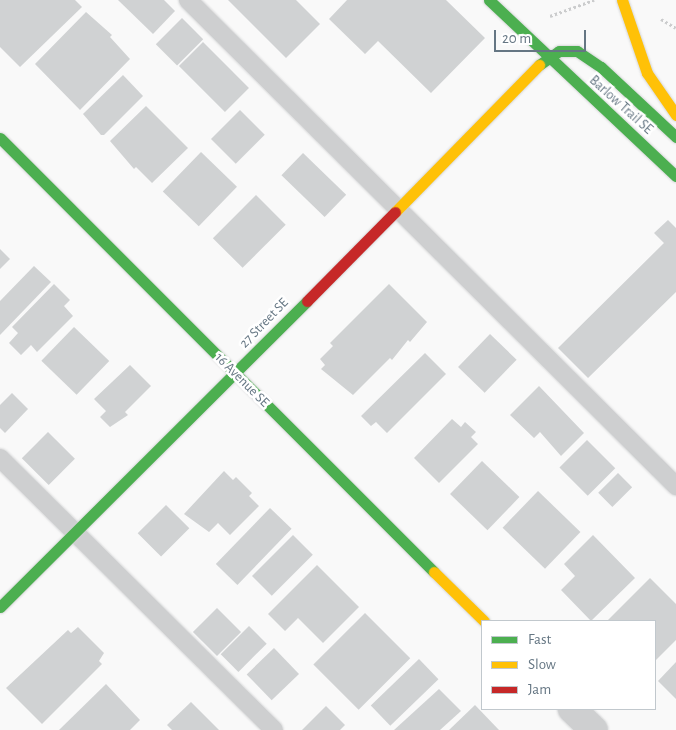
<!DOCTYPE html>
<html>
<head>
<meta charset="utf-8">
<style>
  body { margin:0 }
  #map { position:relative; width:676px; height:730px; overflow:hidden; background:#f9f9f9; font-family:"Alegreya Sans",sans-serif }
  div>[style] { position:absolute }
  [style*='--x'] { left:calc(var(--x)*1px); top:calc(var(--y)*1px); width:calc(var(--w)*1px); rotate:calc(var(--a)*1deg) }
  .building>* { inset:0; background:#d0d2d3; transform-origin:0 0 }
  .path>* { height:3px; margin-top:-1.5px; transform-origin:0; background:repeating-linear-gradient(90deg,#cbcccd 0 2.5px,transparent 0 5px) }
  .roads { filter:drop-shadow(0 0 1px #d5d6d7) drop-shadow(0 0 1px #d5d6d7) }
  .lane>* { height:18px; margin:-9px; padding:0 9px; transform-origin:9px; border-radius:9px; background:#cecfd0 }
  .street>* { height:28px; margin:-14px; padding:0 14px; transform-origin:14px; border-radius:14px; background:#cecfd0 }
  .fast>* { height:11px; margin:-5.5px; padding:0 5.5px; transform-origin:5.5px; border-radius:5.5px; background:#4caf50 }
  .slow>* { height:11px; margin:-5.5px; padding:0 5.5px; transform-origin:5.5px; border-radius:5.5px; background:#ffc107 }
  .jam>* { height:11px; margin:-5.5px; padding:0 5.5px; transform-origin:5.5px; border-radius:5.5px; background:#c62828 }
  span { translate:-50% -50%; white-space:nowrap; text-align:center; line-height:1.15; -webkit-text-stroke:5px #fff; paint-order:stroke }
  .street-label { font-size:14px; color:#657683 }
  .legend { position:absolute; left:481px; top:620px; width:175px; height:90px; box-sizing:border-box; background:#fff; border:1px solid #c1c8cd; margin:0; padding:6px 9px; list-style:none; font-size:15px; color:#657683 }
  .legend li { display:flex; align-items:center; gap:10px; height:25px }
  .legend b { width:25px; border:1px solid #c1c8cd }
  .scale { position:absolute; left:494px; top:30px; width:92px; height:22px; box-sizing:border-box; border:2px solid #657683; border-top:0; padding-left:6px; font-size:15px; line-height:18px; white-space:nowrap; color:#657683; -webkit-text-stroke:4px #fff; paint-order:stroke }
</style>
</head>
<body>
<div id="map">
  <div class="building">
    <div style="clip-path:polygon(0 0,75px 0,82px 7px,20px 67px,0 47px)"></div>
    <div style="clip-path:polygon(118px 0,164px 0,175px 11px,153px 34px)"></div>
    <div style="clip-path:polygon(228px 0,296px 0,320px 24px,286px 58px)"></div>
    <div style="clip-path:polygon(347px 0,446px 0,485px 38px,431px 93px,378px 41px,365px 54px,329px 19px)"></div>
    <div style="clip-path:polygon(86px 12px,112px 35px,110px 37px,130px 59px,80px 110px,35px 64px)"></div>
    <div style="left:182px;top:18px;width:30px;height:37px;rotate:45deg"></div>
    <div style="left:203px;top:42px;width:65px;height:34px;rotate:45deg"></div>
    <div style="clip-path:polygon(123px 75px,143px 96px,104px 135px,101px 135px,83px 114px)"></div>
    <div style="clip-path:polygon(146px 106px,188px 148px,152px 183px,136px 167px,134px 169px,110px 141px)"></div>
    <div style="left:240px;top:110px;width:35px;height:41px;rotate:45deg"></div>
    <div style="left:201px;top:152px;width:50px;height:55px;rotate:44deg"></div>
    <div style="left:303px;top:153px;width:60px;height:31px;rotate:44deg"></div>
    <div style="left:256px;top:195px;width:42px;height:61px;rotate:45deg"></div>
    <div style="clip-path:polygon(668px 220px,676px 228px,676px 292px,588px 378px,558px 348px,664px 243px,654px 233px)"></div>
    <div style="clip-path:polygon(0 249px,10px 259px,0 269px)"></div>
    <div style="clip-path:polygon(34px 266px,51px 282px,0 335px,0 301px)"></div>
    <div style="clip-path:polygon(54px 284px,70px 300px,64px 306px,73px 316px,37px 352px,31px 345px,21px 355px,9px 343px,18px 333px,12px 327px)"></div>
    <div style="clip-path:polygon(389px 284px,427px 322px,410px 342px,408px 340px,392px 360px,390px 358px,353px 395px,321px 369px,325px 365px,320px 359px,333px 346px,330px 343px)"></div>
    <div style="left:74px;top:327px;width:49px;height:47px;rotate:44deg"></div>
    <div style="left:490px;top:334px;width:37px;height:46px;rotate:44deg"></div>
    <div style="clip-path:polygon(425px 353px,446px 374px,387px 433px,376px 422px,371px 426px,361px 416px)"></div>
    <div style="clip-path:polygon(130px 365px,151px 386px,125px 412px,128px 415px,110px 427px,100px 417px,106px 411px,94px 399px)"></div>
    <div style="clip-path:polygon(539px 386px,584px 433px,561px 456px,540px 432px,534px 438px,510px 415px)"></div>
    <div style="clip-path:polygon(12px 393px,28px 409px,5px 433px,0 428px,0 405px)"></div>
    <div style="clip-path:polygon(452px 419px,461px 427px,465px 422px,476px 432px,471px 437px,478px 444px,439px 483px,414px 458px)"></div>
    <div style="left:48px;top:432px;width:38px;height:37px;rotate:45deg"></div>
    <div style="left:587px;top:440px;width:40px;height:39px;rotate:45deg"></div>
    <div style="left:482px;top:461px;width:52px;height:46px;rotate:44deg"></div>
    <div style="clip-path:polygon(224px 471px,233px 480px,236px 477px,252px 493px,249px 496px,259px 506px,230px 535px,218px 523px,209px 532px,184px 514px)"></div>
    <div style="left:618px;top:473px;width:20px;height:28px;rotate:45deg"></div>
    <div style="left:538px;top:491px;width:59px;height:51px;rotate:44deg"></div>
    <div style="left:166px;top:505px;width:33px;height:40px;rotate:45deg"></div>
    <div style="left:270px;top:508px;width:30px;height:78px;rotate:44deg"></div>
    <div style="left:293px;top:535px;width:28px;height:58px;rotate:45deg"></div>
    <div style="clip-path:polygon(593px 535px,635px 578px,591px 621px,561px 590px,575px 576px,564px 564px)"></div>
    <div style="clip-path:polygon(317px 565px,359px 607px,323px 643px,298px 618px,285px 631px,268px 614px)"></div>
    <div style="clip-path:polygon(650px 578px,676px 604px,676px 640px,655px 661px,655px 621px,607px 621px)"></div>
    <div style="left:217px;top:608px;width:34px;height:34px;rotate:45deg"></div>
    <div style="left:365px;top:613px;width:64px;height:73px;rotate:45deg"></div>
    <div style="left:249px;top:626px;width:25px;height:40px;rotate:45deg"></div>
    <div style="clip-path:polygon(78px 627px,104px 653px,99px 661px,102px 664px,42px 724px,6px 688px,68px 630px,71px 633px)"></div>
    <div style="left:274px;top:648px;width:36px;height:38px;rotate:46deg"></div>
    <div style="left:419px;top:659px;width:28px;height:67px;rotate:46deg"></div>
    <div style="clip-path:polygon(676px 662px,676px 699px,658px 681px)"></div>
    <div style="clip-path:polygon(106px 684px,140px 720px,130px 730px,59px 730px)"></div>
    <div style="clip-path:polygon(439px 689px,461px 711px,440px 730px,394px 730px)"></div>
    <div style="clip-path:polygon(191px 702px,219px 730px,172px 730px,167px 725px)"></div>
    <div style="clip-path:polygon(475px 705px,499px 730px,449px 730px)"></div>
    <div style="clip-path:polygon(326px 706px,345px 725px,340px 730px,302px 730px)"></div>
  </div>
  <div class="path">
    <div style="--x:550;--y:16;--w:47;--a:-20"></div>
    <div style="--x:661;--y:19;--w:17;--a:31"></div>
  </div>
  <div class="roads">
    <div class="lane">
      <div style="--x:188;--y:0;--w:689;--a:44.88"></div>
      <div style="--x:0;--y:458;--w:386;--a:44.8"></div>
    </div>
    <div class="street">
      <div style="--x:572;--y:709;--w:30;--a:44"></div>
    </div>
    <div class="fast">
      <div style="--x:489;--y:0;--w:257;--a:43.3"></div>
      <div style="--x:539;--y:65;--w:24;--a:-35"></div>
      <div style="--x:559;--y:51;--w:18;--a:0"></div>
      <div style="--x:577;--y:51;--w:29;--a:34"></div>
      <div style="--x:601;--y:67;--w:103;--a:43"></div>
      <div style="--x:0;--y:138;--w:614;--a:45"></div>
      <div style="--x:0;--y:607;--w:433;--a:-44.9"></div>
    </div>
    <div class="slow">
      <div style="--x:622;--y:0;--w:77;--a:71.1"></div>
      <div style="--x:647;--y:73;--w:51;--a:55.4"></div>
      <div style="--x:395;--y:212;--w:206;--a:-45.6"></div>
      <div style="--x:434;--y:572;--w:70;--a:44.4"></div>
    </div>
    <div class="jam">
      <div style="--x:307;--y:301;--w:125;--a:-45.3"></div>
    </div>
  </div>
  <div class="street-label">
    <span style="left:621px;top:105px;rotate:42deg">Barlow Trail SE</span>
    <span style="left:264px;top:323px;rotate:-46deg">27 Street SE</span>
    <span style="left:242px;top:380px;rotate:45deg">16 Avenue SE</span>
  </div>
  <ul class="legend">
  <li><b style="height:6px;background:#4caf50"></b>Fast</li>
  <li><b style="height:6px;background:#ffc107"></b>Slow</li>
  <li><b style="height:6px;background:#c62828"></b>Jam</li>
  </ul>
  <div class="scale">20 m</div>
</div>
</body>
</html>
